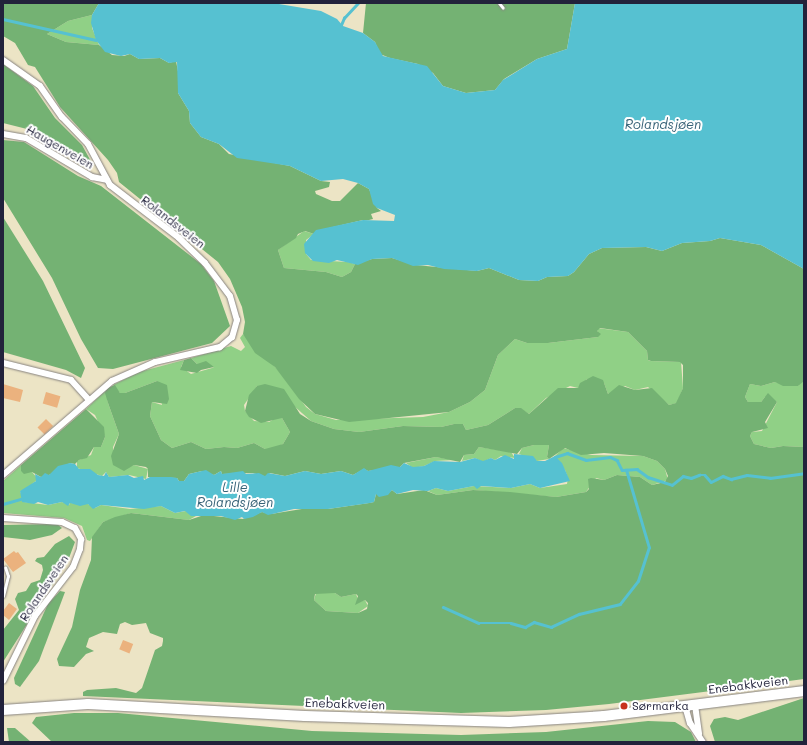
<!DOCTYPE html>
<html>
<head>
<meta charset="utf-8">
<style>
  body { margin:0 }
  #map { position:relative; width:807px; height:745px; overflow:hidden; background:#ece4c5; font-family:Mali,sans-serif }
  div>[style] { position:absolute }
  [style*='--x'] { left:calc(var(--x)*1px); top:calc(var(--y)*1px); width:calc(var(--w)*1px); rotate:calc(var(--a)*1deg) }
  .green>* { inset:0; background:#90d086 }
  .forest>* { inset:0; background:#74b273 }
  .water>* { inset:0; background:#56c1d1 }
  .stream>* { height:2.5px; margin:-1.25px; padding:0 1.25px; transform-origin:1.25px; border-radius:1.25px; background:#56c1d1 }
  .building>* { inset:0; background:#ebb27e; transform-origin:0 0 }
  .roads { filter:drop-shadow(0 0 1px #878380) drop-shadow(0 0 1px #878380) }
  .lane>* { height:3px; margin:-1.5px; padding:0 1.5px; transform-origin:1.5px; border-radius:1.5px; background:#fff }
  .street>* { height:6px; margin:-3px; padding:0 3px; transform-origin:3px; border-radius:3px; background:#fff }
  .primary>* { height:10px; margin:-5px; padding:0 5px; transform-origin:5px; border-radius:5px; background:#fff }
  .dots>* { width:11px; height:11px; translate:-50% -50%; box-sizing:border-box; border:2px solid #fff; border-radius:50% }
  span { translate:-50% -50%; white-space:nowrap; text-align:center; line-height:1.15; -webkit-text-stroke:4px #fff; paint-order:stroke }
  .street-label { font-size:12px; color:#22223b }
  .poi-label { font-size:12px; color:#22223b }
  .left { translate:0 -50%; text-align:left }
  .water-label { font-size:13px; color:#376277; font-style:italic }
  .frame { position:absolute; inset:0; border:4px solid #22223b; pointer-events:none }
</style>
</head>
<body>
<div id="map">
  <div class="green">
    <div style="clip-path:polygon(92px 15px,92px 28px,99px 45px,66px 42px,47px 34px,68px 21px)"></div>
    <div style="clip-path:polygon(304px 231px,314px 234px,306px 240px,306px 254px,311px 260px,348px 262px,355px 264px,351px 272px,342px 277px,326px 272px,284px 268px,278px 250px)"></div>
    <div style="clip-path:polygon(597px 328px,628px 332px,647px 351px,648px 360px,650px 361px,681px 362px,683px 388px,677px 403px,669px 405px,648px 387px,635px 390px,625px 386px,608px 394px,604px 383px,587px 379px,578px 388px,570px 386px,546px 398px,529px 414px,521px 409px,515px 408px,488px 425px,466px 430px,463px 424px,454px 424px,441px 427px,403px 426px,359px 432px,334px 429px,311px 421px,294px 406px,257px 386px,244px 405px,245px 411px,254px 421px,269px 422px,278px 417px,282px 418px,290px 432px,283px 444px,273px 449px,265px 449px,254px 443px,237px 448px,224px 447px,206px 449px,191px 442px,172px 448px,161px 440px,150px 416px,152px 402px,162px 405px,157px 381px,125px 393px,120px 393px,113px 385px,139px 372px,184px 360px,181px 367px,191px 374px,212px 368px,214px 367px,197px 364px,191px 358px,231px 346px,241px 351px,245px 347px,240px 338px,243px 334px,283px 375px,306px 407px,315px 414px,336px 420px,423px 417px,449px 412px,470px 402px,485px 390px,498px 355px,515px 339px,527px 343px,548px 343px,598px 337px)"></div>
    <div style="clip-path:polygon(801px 381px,804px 381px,804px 447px,783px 446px,771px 448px,754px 444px,750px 436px,752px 432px,762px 431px,777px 402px,765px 397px,761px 402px,748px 402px,745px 397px,750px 384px,761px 386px,775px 382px,798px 386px)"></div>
    <div style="clip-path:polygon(106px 390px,108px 403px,119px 434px,113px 447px,113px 455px,129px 467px,134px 465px,148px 469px,146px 479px,129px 475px,109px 477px,106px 472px,102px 476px,77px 468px,77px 461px,91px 455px,94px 447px,101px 447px,105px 437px,95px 415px,86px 409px)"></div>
    <div style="clip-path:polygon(534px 445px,549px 445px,547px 457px,549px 459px,537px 461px,519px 454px,522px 448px)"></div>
    <div style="clip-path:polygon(479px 447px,511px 452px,515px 458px,501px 456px,495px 460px,491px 458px,483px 462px,475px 458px,462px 461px,464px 455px,474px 454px)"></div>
    <div style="clip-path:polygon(563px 448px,591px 455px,643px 456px,657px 461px,665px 469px,668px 480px,652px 485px,640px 477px,617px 475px,604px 480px,596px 478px,586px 492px,556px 497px,473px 490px,437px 495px,428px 491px,436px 488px,448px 491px,474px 486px,511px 488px,530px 484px,540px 488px,567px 484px,568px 478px,565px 470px,555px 456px)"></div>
    <div style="clip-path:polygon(436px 457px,454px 460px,435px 461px,424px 466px,413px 468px,406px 463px)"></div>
    <div style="clip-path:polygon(21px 465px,21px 471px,32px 472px,38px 479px,25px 490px,20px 491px,24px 502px,48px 505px,62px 502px,69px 505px,70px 503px,88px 504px,95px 508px,101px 505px,130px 509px,161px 506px,175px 513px,186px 511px,196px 516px,189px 520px,131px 513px,103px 522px,90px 541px,87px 540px,82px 526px,64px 518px,3px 513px,3px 481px)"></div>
    <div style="clip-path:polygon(316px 593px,335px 593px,341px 597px,356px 594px,359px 602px,365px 600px,368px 606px,358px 613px,326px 611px,314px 600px)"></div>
  </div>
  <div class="forest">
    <div style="clip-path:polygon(evenodd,4px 3px,99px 3px,92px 15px,68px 21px,47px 34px,66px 42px,99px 45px,112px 55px,124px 56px,130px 54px,139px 59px,160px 58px,169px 63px,176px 61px,180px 82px,178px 93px,189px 111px,190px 123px,201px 137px,219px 144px,229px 154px,290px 166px,321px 181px,330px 182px,329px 187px,315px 191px,316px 194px,332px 201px,340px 201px,358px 183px,369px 189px,377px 208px,381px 211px,371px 214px,373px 219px,369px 220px,363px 220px,316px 231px,314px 234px,305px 231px,298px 234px,296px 238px,278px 250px,284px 268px,326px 272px,342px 277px,351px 272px,355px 264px,372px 259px,392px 258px,416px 265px,477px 271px,489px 268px,519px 280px,538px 281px,547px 277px,568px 276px,574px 272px,589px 254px,602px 248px,646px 247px,662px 251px,682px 243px,710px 241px,720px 238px,761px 245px,804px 269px,804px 381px,798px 386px,783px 386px,775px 382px,761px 386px,750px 384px,745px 397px,748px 402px,761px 402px,768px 393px,777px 402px,765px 422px,768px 428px,752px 432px,750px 436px,754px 444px,771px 448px,783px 446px,804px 447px,804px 679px,609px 704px,546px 710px,461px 713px,83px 696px,83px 692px,87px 690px,116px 688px,136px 693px,142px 688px,155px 650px,162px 646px,163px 641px,163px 638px,150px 633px,146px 623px,132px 625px,125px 622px,120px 624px,117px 634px,103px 632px,89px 638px,86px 647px,94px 651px,86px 654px,74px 667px,59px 666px,57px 659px,72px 627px,80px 590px,91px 560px,92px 537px,103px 522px,115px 517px,131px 513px,189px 520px,204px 515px,243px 519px,262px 512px,271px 514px,308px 508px,328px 509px,369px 503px,374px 502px,376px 494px,386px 495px,392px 490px,397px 494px,424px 490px,437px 495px,473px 490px,510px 492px,556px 497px,586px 492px,589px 489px,588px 479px,591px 478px,604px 480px,617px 475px,640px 477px,652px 485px,665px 482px,668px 476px,665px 469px,657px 461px,643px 456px,604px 453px,581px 455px,565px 448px,549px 459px,547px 457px,549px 445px,534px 445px,522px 448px,517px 454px,479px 447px,474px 454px,464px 455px,460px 462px,436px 457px,404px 463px,400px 467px,368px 471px,364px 469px,353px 475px,341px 471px,321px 474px,305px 471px,285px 476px,270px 473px,265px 477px,253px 473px,222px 474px,221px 471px,214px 475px,202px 471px,189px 474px,184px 481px,179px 481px,177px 478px,148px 477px,148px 469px,146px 467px,134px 465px,124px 471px,113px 465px,111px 456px,119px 434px,108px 403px,105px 393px,107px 388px,115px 385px,120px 393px,125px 393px,157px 381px,167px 385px,169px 399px,167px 404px,152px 402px,150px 416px,161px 440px,172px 448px,191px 442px,206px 449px,224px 447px,237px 448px,254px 443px,265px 449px,283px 444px,290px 432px,282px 418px,261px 423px,249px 417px,245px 411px,249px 395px,257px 386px,265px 384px,284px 389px,300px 414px,311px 421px,334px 429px,359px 432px,403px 426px,441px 427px,454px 424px,463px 424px,466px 430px,488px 425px,515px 408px,521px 408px,529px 414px,558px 388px,578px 388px,580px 383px,593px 376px,603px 380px,608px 394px,619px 385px,635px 390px,652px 388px,669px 405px,676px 403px,683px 388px,683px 365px,680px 362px,651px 361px,648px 360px,647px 351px,628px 332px,600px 328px,597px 331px,601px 334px,598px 337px,548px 343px,527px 343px,515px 339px,498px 355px,485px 390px,470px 402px,449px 412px,349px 422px,315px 414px,299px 399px,275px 367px,255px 353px,243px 334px,245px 322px,242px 307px,230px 279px,218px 262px,119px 182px,117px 173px,108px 160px,60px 107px,35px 67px,28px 65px,15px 43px,3px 36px,4px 3px,335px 593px,341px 597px,356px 594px,358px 596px,355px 605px,365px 600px,368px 603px,367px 609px,358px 613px,326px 611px,314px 600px,315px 594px,335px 593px)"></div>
    <div style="clip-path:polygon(366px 3px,575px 3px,567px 49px,537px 59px,504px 79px,495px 90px,466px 93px,443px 86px,433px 73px,418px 64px,390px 58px,380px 54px,375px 42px,363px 33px)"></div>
    <div style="clip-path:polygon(3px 64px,33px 86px,55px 118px,82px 145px,93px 165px,78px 160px,27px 129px,3px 123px)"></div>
    <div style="clip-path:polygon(3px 140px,24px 142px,78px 176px,101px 186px,201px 264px,214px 281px,230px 326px,212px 343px,113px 369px,98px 368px,81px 339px,52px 278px,3px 198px)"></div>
    <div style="clip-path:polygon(3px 217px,43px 281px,85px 368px,81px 378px,66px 370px,3px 352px)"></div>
    <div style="clip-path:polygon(191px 358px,197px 364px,206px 361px,214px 367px,201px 370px,197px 373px,180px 370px,184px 360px)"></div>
    <div style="clip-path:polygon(86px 409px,104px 427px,105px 437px,101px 447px,94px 447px,87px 458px,79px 460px,75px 464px,70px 463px,49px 475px,41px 477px,32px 472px,24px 474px,21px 471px,21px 465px)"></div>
    <div style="clip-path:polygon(57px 524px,62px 528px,52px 535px,30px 540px,3px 537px,3px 525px)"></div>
    <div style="clip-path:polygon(69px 536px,75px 542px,69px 558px,3px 662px,3px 630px,19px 610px,15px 599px,18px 593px,26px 591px,31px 583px,40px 580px,43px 570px,42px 565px,35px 561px,37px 558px,44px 557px,55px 544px)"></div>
    <div style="clip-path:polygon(60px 591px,65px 592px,39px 661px,20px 687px,15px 684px,14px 678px,48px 604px)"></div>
    <div style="clip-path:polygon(804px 698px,804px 742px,715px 742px,710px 726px,714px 719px,725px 717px,738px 720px)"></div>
    <div style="clip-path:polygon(74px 713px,118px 713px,312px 731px,461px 735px,546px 732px,648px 721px,675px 722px,691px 732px,696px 742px,52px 742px,32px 723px,36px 717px)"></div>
    <div style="clip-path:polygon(7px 728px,15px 728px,31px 742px,9px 742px)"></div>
  </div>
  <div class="water">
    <div style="clip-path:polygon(99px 3px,273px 3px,321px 11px,337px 19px,343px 26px,363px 33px,375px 42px,383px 56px,427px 66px,443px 86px,466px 93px,495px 90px,503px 80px,537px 59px,567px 49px,575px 3px,804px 3px,804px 269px,761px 245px,720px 238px,710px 241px,682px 243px,662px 251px,646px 247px,602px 248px,589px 254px,574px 272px,568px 276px,547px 277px,538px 281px,519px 280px,489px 268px,477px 271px,444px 269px,428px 265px,413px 266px,392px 258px,372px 259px,358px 265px,337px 260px,329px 263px,313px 261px,305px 253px,304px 244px,316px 230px,363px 220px,394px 221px,395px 215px,377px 208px,373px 204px,369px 189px,358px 183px,343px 179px,321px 181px,290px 166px,237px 158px,219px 144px,201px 137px,190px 123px,189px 111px,178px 93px,177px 62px,169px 63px,160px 58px,139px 59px,130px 54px,121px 56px,105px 52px,96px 40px,91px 23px,92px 15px)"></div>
    <div style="clip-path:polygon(514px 454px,533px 456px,537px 461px,545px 461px,555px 456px,562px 463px,570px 481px,540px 488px,530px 484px,511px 488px,481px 486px,477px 489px,474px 486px,448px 491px,436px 488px,428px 491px,413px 490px,397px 494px,392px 490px,388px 495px,379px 497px,376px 494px,374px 502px,370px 503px,328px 509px,294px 509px,268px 515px,262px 512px,253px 517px,244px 519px,242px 517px,235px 520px,221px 516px,191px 516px,185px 511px,175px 513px,161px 506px,144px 509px,101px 505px,93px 509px,88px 504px,80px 506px,70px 503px,68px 506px,62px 502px,48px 505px,38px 502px,34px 504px,22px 502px,20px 491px,36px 481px,35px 474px,41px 477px,45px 473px,49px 475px,58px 466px,70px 463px,75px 464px,79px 469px,90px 469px,98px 475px,104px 476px,106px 472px,109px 477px,128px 475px,134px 478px,143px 476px,144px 480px,150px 477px,171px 477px,177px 478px,179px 481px,184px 481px,189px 474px,206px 470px,214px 475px,221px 471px,222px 474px,243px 471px,246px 474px,259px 473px,265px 476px,268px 473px,285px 476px,305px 471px,321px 474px,341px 471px,353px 475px,364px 468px,368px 471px,391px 465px,400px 467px,404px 463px,413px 467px,424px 466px,434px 461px,460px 462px,475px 458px,483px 461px,491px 458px,495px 460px,505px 455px,514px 459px)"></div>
  </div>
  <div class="stream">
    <div style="--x:3;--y:19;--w:95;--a:12.7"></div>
    <div style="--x:341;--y:25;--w:8;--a:-67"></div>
    <div style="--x:344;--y:18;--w:21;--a:-47"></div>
    <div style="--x:555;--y:457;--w:13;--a:-18"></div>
    <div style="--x:567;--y:453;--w:20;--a:20"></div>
    <div style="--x:586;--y:460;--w:24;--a:-7"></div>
    <div style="--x:610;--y:457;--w:8;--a:23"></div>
    <div style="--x:617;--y:460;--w:11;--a:63"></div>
    <div style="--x:622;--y:470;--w:15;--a:-4"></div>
    <div style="--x:637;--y:469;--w:14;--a:36"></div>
    <div style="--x:648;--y:477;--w:25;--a:18"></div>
    <div style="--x:672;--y:485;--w:14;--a:-39"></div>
    <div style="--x:683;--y:476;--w:8;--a:14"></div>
    <div style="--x:691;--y:478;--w:9;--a:-21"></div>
    <div style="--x:699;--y:475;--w:6;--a:0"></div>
    <div style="--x:705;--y:475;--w:9;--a:49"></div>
    <div style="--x:711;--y:482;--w:13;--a:-27"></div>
    <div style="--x:723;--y:476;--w:9;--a:21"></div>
    <div style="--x:731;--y:479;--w:16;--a:-14"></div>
    <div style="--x:747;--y:475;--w:23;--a:7"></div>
    <div style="--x:770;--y:478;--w:34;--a:-8"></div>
    <div style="--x:3;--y:504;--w:19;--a:-16"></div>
    <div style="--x:443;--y:607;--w:39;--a:24"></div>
    <div style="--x:479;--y:623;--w:32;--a:0"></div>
    <div style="--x:511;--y:623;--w:15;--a:16"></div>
    <div style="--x:525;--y:627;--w:10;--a:-29"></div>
    <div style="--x:534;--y:622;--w:18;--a:16"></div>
    <div style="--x:551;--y:627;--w:31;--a:-25"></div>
    <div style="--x:579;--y:614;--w:42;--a:-13.7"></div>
    <div style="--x:620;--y:604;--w:29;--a:-52"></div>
    <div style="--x:638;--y:581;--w:35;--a:-72"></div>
    <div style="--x:649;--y:548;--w:81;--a:-106.4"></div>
  </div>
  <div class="building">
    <div style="clip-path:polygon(3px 384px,23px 390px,20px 402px,3px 398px)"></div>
    <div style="left:46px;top:392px;width:15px;height:12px;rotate:16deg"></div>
    <div style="left:46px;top:419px;width:10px;height:12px;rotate:45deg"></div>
    <div style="clip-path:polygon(14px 551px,16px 553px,18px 552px,26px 563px,13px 572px,3px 559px)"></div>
    <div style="clip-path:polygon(9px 603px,17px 609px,9px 620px,3px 615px,3px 611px)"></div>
    <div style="left:123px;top:640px;width:11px;height:10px;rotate:22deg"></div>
  </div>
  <div class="roads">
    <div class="lane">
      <div style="--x:499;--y:3;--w:6;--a:51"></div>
      <div style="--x:3;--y:596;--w:21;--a:-76"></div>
      <div style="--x:8;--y:576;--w:9;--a:-108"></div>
    </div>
    <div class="street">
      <div style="--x:3;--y:60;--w:45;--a:35.1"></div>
      <div style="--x:40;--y:86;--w:38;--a:55"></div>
      <div style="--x:62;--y:117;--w:37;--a:46"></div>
      <div style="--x:88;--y:144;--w:47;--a:61.8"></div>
      <div style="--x:110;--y:185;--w:87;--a:37.5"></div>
      <div style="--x:179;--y:238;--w:36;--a:44"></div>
      <div style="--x:205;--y:263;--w:41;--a:52.9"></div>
      <div style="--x:230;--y:296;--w:25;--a:74"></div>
      <div style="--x:237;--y:320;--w:18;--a:106"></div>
      <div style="--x:232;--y:337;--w:16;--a:140"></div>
      <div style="--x:220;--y:347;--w:67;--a:167"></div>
      <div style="--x:155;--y:362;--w:47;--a:156.2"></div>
      <div style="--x:112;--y:381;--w:144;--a:139.2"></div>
      <div style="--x:3;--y:134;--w:23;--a:10"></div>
      <div style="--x:26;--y:138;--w:77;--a:30.6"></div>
      <div style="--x:92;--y:177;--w:15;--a:11"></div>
      <div style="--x:3;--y:363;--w:70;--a:14"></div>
      <div style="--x:71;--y:380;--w:27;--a:48"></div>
      <div style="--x:3;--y:518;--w:59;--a:3.9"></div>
      <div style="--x:62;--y:522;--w:14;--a:25"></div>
      <div style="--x:75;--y:528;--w:13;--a:61"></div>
      <div style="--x:81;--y:539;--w:10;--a:96"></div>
      <div style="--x:80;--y:549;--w:19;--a:111"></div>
      <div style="--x:73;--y:567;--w:62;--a:127.8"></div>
      <div style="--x:35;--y:616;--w:72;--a:116.2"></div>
      <div style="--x:695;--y:705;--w:29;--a:82"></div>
      <div style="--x:685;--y:706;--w:18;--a:74"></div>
      <div style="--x:690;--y:723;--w:23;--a:56"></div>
    </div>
    <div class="primary">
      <div style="--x:3;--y:710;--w:85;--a:-4"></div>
      <div style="--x:88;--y:704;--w:217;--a:3.2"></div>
      <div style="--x:305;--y:716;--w:204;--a:1.7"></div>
      <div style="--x:509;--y:722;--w:95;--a:-3.6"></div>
      <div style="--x:604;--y:716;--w:202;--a:-7.1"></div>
    </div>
  </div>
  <div class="dots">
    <div style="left:624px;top:706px;background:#c8321e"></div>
  </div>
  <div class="street-label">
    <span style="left:60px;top:147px;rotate:30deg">Haugenveien</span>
    <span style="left:173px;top:222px;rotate:38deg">Rolandsveien</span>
    <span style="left:44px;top:588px;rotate:-56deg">Rolandsveien</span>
    <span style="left:748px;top:685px;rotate:-7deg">Enebakkveien</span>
    <span style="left:345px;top:704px;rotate:2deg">Enebakkveien</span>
  </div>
  <div class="poi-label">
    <span class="left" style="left:632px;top:706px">Sørmarka</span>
  </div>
  <div class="water-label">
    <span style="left:663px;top:124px">Rolandsjøen</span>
    <span style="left:235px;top:495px">Lille<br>Rolandsjøen</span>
  </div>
  <div class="frame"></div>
</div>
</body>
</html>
